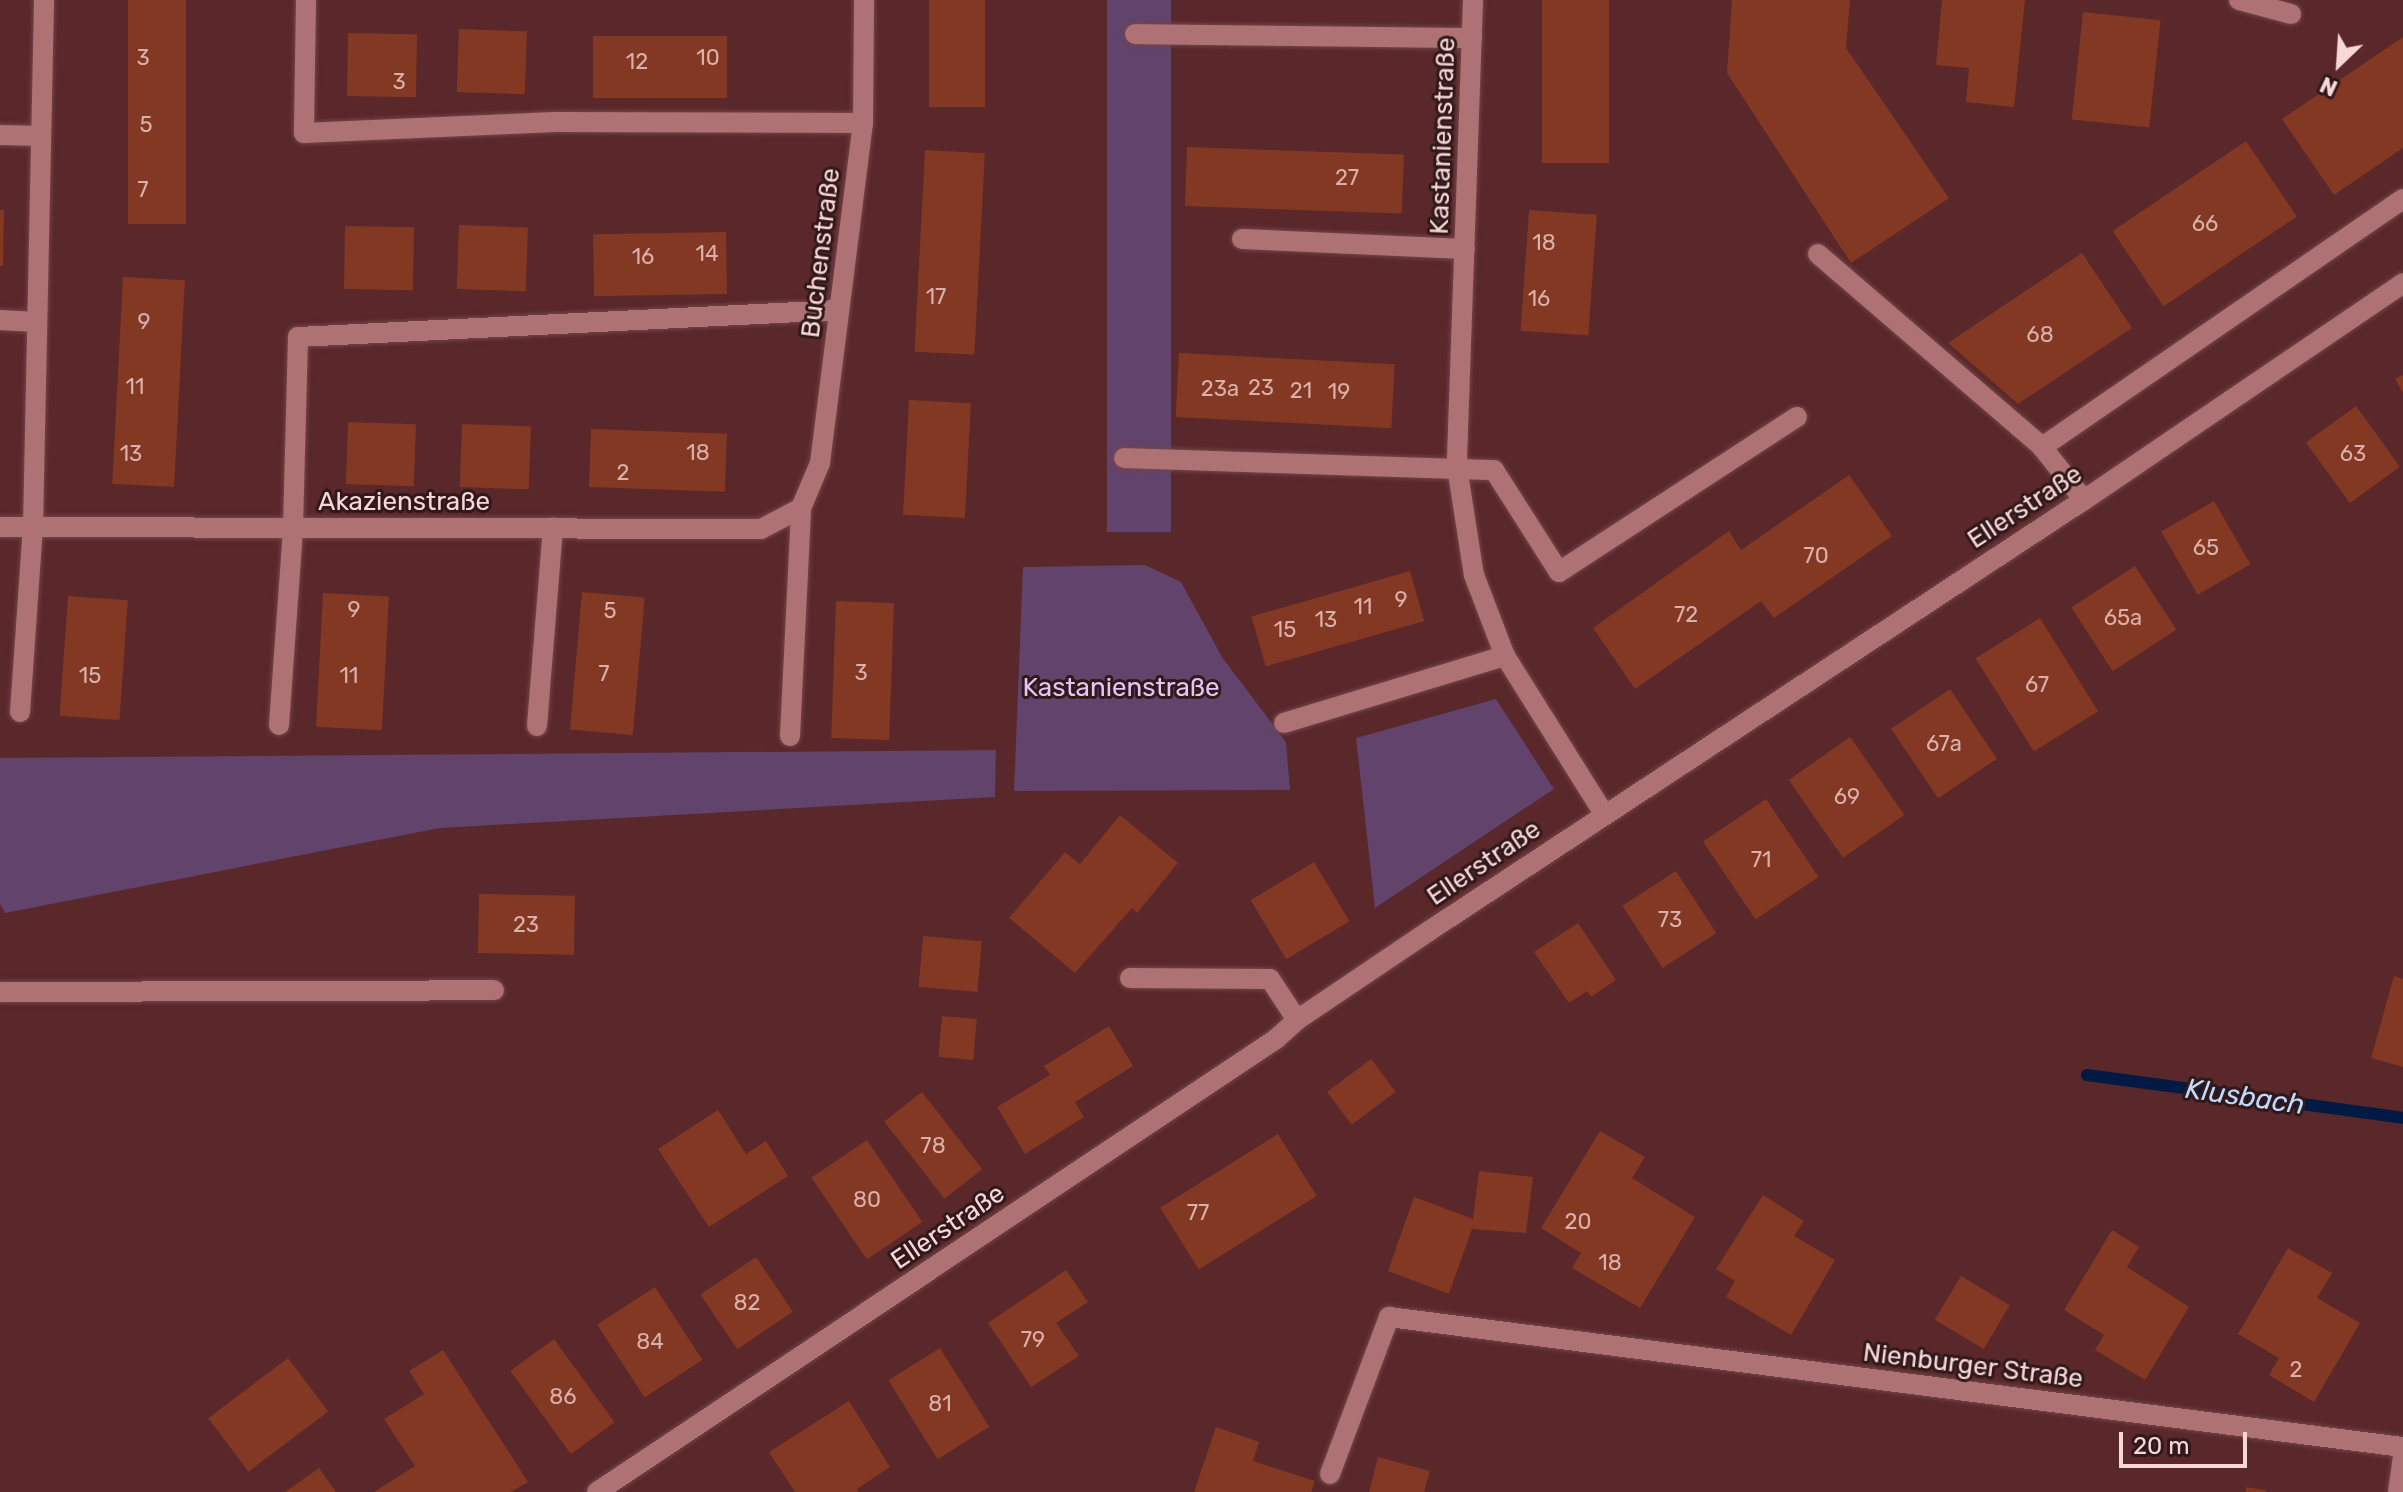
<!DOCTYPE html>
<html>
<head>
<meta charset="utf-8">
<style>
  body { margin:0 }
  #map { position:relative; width:2403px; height:1492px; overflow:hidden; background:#5a272a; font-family:Rubik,sans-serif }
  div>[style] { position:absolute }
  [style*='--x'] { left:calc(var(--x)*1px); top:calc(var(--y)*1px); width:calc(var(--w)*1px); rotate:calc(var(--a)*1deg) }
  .green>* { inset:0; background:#62436c; transform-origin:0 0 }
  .stream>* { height:12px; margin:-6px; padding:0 6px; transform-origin:6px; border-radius:6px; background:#001a43 }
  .building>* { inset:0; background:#823822; transform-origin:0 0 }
  .roads { filter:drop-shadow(0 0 2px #724549) drop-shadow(0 0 2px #724549) }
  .minor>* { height:20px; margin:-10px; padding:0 10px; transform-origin:10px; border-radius:10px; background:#ae7274 }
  span { translate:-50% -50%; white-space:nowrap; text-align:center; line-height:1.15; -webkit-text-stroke:6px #30191a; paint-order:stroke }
  .number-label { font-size:22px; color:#dbafaa }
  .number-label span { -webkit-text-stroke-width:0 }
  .street-label { font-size:26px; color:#f9d7d7 }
  .park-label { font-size:26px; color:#e8c1f6 }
  .water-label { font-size:28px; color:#c1d9fc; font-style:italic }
  .north { position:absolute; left:2299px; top:24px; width:80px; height:80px; -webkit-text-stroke:6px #30191a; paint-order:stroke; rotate:205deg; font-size:22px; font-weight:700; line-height:32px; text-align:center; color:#f9d7d7 }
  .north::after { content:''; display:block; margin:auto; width:28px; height:36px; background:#f9d7d7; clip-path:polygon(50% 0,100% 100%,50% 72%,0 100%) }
  .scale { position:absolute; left:2119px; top:1432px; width:128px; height:36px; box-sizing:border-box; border:4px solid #f9d7d7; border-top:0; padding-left:10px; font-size:24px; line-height:28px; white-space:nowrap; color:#f9d7d7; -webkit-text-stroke:6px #30191a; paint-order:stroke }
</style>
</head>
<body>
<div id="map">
  <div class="green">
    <div style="left:1107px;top:0;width:64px;height:532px"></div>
    <div style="clip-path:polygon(1145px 565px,1181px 582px,1222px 657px,1286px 742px,1290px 790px,1014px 791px,1023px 567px)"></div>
    <div style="clip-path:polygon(1496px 699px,1554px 789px,1375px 908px,1356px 738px)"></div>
    <div style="clip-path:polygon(996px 750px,995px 797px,440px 828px,5px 913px,0 904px,0 758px)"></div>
  </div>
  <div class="stream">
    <div style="--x:2087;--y:1075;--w:319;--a:7.7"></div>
  </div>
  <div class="building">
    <div style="left:128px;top:0;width:58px;height:224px"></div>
    <div style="left:929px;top:0;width:56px;height:107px"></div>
    <div style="left:1542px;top:0;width:67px;height:163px"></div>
    <div style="clip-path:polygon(1732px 0,1850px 0,1846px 48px,1949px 198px,1851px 263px,1727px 73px)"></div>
    <div style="clip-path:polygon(1942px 0,2025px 0,2014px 107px,1966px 102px,1969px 68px,1936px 65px)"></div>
    <div style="left:2083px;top:12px;width:78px;height:108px;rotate:6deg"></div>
    <div style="left:459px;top:29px;width:68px;height:63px;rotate:2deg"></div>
    <div style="left:348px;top:33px;width:69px;height:63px;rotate:1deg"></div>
    <div style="left:593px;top:36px;width:134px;height:62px"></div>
    <div style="clip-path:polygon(2403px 37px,2403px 148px,2334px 195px,2282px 119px)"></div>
    <div style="left:2246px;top:141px;width:91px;height:161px;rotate:56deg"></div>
    <div style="left:1187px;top:147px;width:217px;height:59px;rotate:2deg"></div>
    <div style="left:925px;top:150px;width:60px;height:202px;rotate:3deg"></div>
    <div style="clip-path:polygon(0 210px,4px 210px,3px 266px,0 266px)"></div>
    <div style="left:1529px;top:210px;width:68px;height:121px;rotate:4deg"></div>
    <div style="left:459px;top:225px;width:69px;height:64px;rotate:2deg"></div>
    <div style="left:345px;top:226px;width:69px;height:63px;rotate:1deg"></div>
    <div style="left:726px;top:232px;width:62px;height:133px;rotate:89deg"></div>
    <div style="clip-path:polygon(2082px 253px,2132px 328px,2018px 404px,1948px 343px)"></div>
    <div style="left:123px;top:277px;width:62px;height:207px;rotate:3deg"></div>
    <div style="left:1179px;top:353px;width:216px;height:64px;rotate:3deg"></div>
    <div style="clip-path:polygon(2403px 375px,2403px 393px,2395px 379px)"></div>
    <div style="left:909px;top:400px;width:62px;height:115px;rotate:3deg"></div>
    <div style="left:2356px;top:406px;width:75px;height:62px;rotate:54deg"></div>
    <div style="left:348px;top:422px;width:68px;height:62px;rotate:2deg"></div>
    <div style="left:462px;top:424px;width:69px;height:63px;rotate:2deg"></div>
    <div style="left:591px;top:429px;width:136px;height:58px;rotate:2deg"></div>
    <div style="clip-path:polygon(1849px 475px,1892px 536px,1774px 618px,1761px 601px,1635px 689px,1593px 628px,1729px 531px,1741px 550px)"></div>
    <div style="left:2214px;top:501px;width:73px;height:61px;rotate:60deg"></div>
    <div style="left:2135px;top:566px;width:76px;height:76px;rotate:57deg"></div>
    <div style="left:1410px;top:571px;width:52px;height:165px;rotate:74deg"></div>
    <div style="left:582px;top:592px;width:63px;height:138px;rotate:5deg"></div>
    <div style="left:323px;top:593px;width:66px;height:134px;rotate:3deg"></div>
    <div style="left:68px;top:596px;width:60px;height:120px;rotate:4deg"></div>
    <div style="left:836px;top:601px;width:58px;height:137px;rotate:2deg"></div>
    <div style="left:2040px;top:618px;width:110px;height:76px;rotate:58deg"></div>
    <div style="left:1950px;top:689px;width:84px;height:71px;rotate:56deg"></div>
    <div style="left:1850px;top:737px;width:95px;height:75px;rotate:55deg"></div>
    <div style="left:1766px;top:799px;width:94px;height:76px;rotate:56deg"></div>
    <div style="clip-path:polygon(1120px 815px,1178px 863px,1137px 913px,1132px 908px,1075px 973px,1009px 918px,1065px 852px,1080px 864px)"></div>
    <div style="left:1314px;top:862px;width:69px;height:74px;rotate:59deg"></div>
    <div style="left:1676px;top:871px;width:74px;height:64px;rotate:57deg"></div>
    <div style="left:479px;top:894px;width:96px;height:59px;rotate:1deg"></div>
    <div style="clip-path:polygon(1578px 923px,1616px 980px,1591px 997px,1587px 991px,1569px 1003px,1534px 952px)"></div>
    <div style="left:923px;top:936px;width:59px;height:51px;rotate:5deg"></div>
    <div style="clip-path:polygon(2394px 976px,2403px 979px,2403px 1067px,2371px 1058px)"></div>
    <div style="left:942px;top:1016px;width:35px;height:41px;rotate:5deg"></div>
    <div style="clip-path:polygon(1109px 1026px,1133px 1066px,1075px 1102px,1084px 1117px,1025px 1154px,997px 1107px,1050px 1075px,1044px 1066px)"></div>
    <div style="left:1371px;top:1059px;width:41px;height:55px;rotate:53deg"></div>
    <div style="left:922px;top:1092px;width:98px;height:48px;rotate:52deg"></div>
    <div style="clip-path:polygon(718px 1110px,746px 1154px,766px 1141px,788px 1176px,709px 1227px,658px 1149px)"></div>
    <div style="clip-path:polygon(1600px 1131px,1645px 1157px,1632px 1178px,1695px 1217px,1640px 1308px,1572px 1268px,1581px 1253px,1541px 1228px)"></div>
    <div style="left:1278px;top:1134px;width:73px;height:139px;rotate:58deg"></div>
    <div style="left:867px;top:1140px;width:99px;height:67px;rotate:56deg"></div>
    <div style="clip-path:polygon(1479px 1171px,1533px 1177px,1526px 1233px,1472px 1229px,1449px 1294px,1388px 1271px,1414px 1197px,1473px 1219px)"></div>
    <div style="clip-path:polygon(1763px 1195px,1804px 1221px,1794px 1236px,1835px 1260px,1791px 1335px,1726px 1297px,1735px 1281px,1716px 1269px)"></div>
    <div style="clip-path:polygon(2112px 1230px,2139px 1247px,2127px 1267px,2189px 1307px,2145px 1380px,2095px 1350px,2104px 1335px,2064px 1310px)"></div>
    <div style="clip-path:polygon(2288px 1248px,2332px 1273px,2317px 1298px,2360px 1323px,2314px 1402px,2269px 1375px,2279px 1358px,2238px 1334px)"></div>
    <div style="left:756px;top:1257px;width:66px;height:67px;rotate:56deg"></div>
    <div style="clip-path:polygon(1066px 1270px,1088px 1302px,1056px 1323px,1079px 1356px,1031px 1387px,988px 1323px)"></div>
    <div style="left:1961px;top:1276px;width:57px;height:51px;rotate:31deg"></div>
    <div style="left:655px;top:1287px;width:87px;height:69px;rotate:57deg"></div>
    <div style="left:554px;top:1339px;width:103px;height:54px;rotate:54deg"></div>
    <div style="left:940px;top:1348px;width:93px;height:61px;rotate:58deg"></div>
    <div style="clip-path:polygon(443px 1350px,528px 1482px,511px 1492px,374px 1492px,415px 1466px,384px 1419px,424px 1394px,409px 1371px)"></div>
    <div style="left:288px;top:1358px;width:67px;height:100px;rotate:53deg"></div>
    <div style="clip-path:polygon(849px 1401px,890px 1467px,857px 1489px,859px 1492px,795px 1492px,769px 1452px)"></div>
    <div style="clip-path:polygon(1216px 1427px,1259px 1442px,1253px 1461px,1315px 1481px,1311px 1492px,1194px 1492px)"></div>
    <div style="clip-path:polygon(1378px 1457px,1430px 1471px,1424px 1492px,1369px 1492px)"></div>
    <div style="clip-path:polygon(319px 1468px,336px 1492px,285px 1492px)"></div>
    <div style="clip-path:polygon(2246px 1487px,2266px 1490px,2266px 1492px,2246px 1492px)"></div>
  </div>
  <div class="roads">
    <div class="minor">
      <div style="--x:306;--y:0;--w:133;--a:90.9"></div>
      <div style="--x:304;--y:133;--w:251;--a:-2.5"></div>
      <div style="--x:555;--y:122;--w:308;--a:0.2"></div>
      <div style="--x:1473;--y:0;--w:467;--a:92"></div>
      <div style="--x:1457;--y:467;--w:109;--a:81.1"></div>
      <div style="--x:1474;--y:575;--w:87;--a:69.1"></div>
      <div style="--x:1505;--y:656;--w:186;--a:57.9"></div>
      <div style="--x:2239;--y:0;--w:54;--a:15.1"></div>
      <div style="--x:1135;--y:34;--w:337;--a:0.7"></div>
      <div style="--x:0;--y:135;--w:41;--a:1.4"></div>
      <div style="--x:1242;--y:239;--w:223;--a:2.6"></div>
      <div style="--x:1818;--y:254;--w:296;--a:40.7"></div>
      <div style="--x:0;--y:320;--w:37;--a:3"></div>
      <div style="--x:1124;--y:458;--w:370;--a:1.9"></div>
      <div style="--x:1494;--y:470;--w:121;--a:57.5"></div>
      <div style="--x:1559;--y:572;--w:284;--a:-33.1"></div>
      <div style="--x:2084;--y:500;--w:68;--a:-128.4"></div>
      <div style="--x:2042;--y:447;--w:438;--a:-34.5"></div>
      <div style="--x:0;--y:527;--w:761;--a:0.15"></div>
      <div style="--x:761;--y:529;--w:45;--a:-27.7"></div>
      <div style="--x:20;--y:712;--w:185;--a:-86"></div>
      <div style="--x:33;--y:527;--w:527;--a:-88.8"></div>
      <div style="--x:1284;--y:723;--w:231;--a:-16.9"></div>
      <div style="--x:279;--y:725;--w:197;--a:-85.9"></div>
      <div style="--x:293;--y:528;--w:191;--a:-88.5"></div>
      <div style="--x:298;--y:337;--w:542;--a:-2.86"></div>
      <div style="--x:537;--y:726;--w:199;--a:-85.4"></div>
      <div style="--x:790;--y:736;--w:228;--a:-87.2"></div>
      <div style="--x:801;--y:508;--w:49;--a:-67.1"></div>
      <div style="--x:820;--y:463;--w:343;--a:-82.8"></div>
      <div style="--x:863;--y:123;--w:123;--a:-89.5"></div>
      <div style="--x:1130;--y:978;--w:140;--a:0.4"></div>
      <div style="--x:1270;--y:979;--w:49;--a:56.6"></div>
      <div style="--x:0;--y:992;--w:494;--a:-0.2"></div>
      <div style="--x:1330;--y:1474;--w:168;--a:-69.4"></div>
      <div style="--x:1389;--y:1317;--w:1022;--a:7.31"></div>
      <div style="--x:597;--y:1492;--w:816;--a:-33.71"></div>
      <div style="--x:1276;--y:1039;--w:28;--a:-42"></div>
      <div style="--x:1297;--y:1020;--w:159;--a:-34"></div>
      <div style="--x:1429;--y:931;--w:784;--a:-33.35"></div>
      <div style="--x:2084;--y:500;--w:386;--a:-34.2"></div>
      <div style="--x:2398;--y:1492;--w:34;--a:-82"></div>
    </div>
  </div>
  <div class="number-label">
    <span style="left:143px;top:58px">3</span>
    <span style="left:708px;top:58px">10</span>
    <span style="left:637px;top:62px">12</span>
    <span style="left:399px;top:82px">3</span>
    <span style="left:146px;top:125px">5</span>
    <span style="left:1347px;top:178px">27</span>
    <span style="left:143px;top:190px">7</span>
    <span style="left:2205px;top:224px">66</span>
    <span style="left:1544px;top:243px">18</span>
    <span style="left:707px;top:254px">14</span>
    <span style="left:643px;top:257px">16</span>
    <span style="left:936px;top:297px">17</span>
    <span style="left:1539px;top:299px">16</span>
    <span style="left:144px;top:322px">9</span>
    <span style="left:2040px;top:335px">68</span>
    <span style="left:135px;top:387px">11</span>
    <span style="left:1261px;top:388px">23</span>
    <span style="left:1220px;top:389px">23a</span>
    <span style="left:1301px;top:391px">21</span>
    <span style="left:1339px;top:392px">19</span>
    <span style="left:698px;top:453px">18</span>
    <span style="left:131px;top:454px">13</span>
    <span style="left:2353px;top:454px">63</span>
    <span style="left:623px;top:473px">2</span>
    <span style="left:2206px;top:548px">65</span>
    <span style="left:1816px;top:556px">70</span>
    <span style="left:1401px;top:600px">9</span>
    <span style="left:1363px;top:607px">11</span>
    <span style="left:354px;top:610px">9</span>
    <span style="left:610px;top:611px">5</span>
    <span style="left:1686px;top:615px">72</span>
    <span style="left:2123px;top:618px">65a</span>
    <span style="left:1326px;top:620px">13</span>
    <span style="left:1285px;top:630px">15</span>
    <span style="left:861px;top:673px">3</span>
    <span style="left:604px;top:674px">7</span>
    <span style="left:90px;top:676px">15</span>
    <span style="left:349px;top:676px">11</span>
    <span style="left:2037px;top:685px">67</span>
    <span style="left:1944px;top:744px">67a</span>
    <span style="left:1847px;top:797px">69</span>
    <span style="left:1761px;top:860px">71</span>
    <span style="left:1670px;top:920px">73</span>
    <span style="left:526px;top:925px">23</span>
    <span style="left:933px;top:1146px">78</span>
    <span style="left:867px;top:1200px">80</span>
    <span style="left:1198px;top:1213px">77</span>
    <span style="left:1578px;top:1222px">20</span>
    <span style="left:1610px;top:1263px">18</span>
    <span style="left:747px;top:1303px">82</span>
    <span style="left:1033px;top:1340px">79</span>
    <span style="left:650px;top:1342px">84</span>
    <span style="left:2296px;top:1370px">2</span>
    <span style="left:563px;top:1397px">86</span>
    <span style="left:940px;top:1404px">81</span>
  </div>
  <div class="street-label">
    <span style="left:1443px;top:136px;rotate:-88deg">Kastanienstraße</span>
    <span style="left:821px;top:253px;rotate:-83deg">Buchenstraße</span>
    <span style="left:404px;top:502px">Akazienstraße</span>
    <span style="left:2025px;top:507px;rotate:-33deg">Ellerstraße</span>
    <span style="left:1484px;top:863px;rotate:-34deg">Ellerstraße</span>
    <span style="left:948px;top:1227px;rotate:-34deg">Ellerstraße</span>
    <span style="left:1973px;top:1366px;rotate:7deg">Nienburger Straße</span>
  </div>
  <div class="park-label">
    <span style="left:1121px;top:688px">Kastanienstraße</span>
  </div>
  <div class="water-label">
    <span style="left:2245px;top:1097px;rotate:8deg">Klusbach</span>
  </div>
  <div class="north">N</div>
  <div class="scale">20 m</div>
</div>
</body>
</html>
